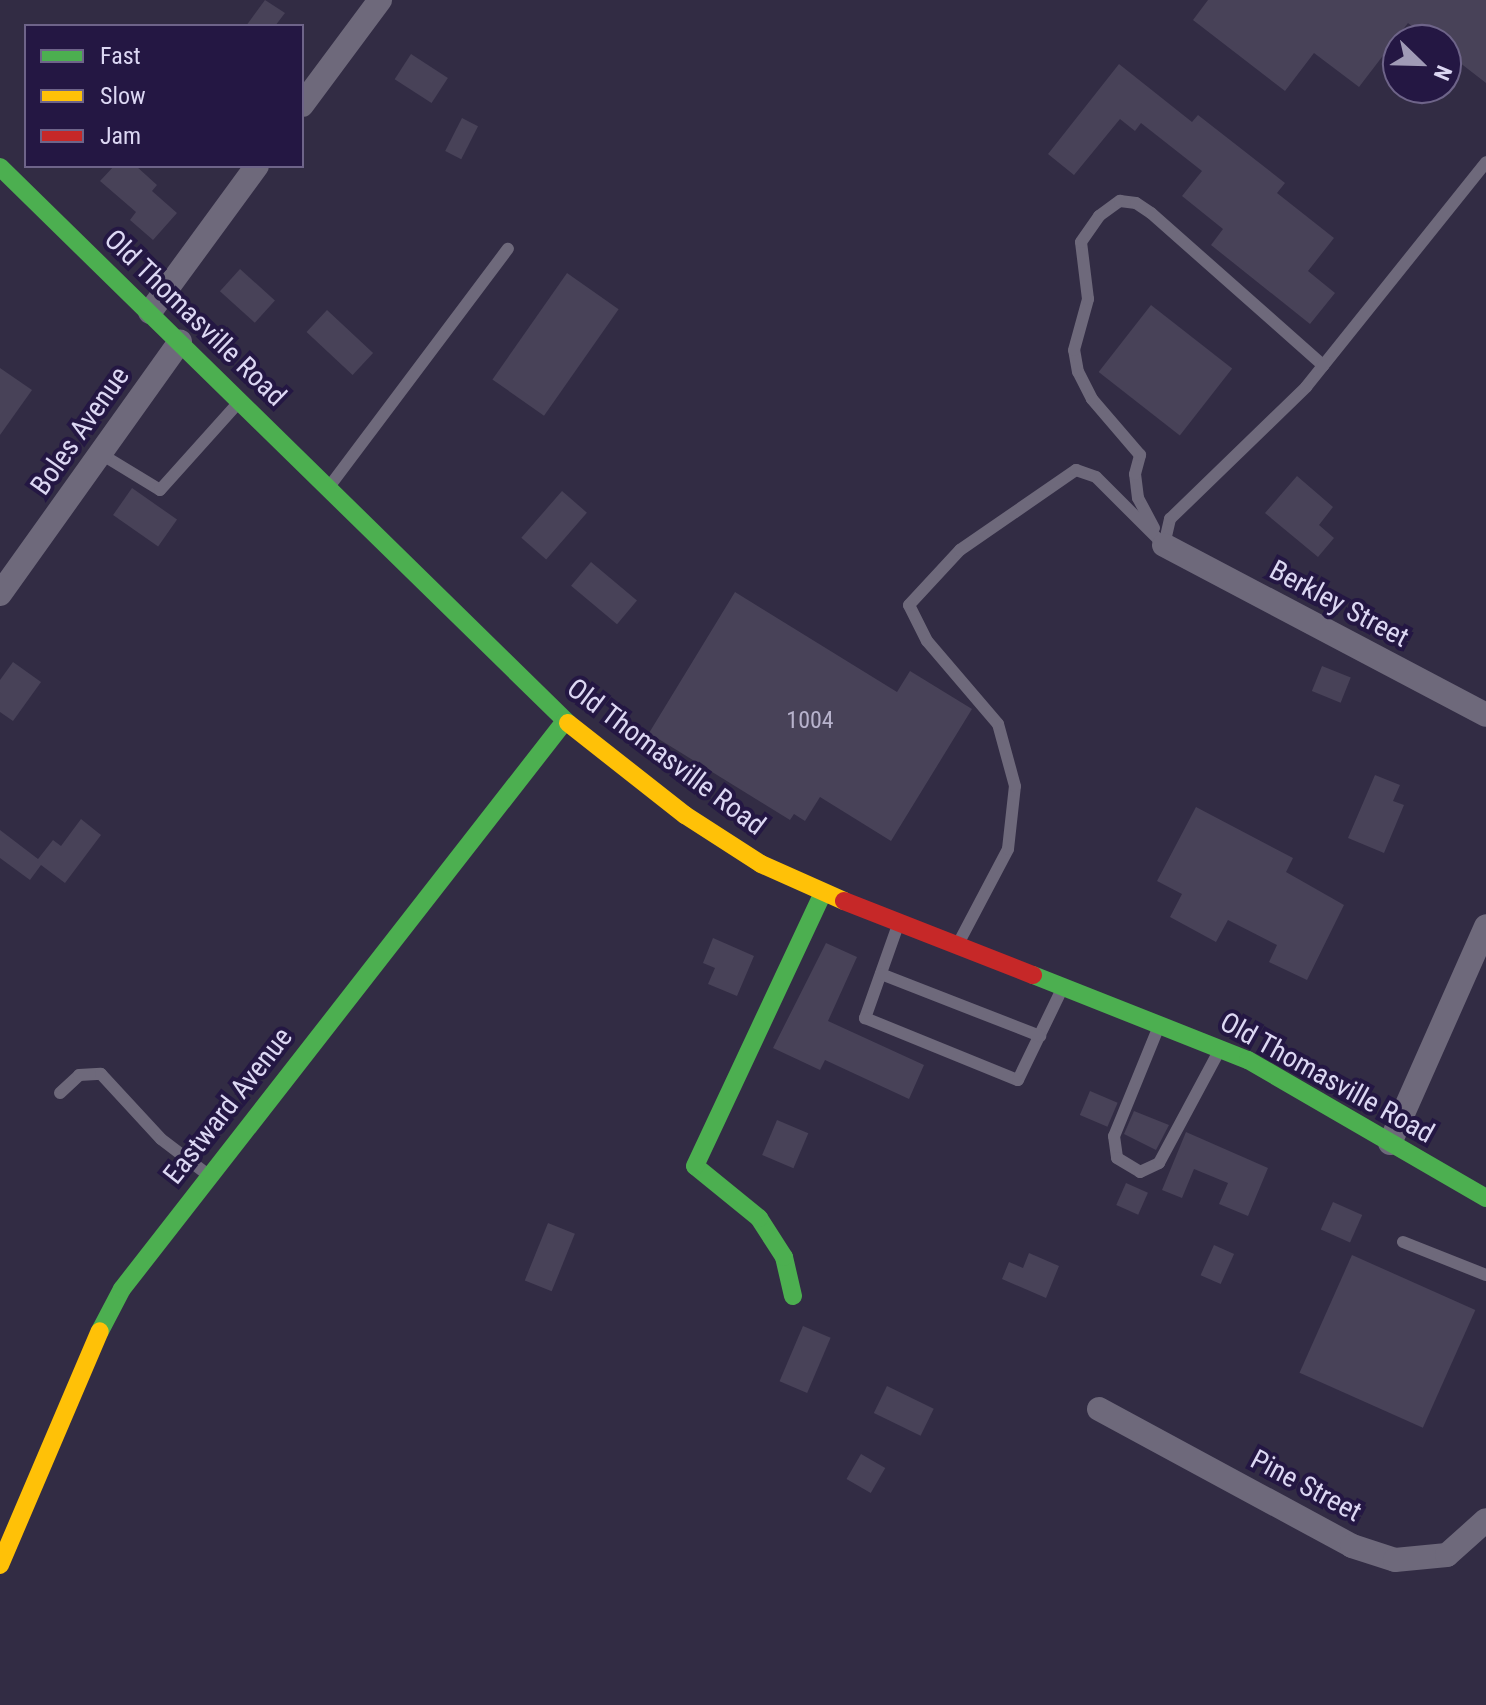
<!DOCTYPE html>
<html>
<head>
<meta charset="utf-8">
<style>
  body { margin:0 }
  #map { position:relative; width:1486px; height:1705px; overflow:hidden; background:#322c44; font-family:"Roboto Condensed",sans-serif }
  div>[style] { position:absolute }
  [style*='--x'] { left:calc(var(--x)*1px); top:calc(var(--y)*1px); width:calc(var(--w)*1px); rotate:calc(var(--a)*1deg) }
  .building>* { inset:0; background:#484258; transform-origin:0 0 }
  .lane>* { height:12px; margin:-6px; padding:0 6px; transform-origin:6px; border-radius:6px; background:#6e697b }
  .street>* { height:24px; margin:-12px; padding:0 12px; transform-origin:12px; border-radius:12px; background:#6e697b }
  .fast>* { height:18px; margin:-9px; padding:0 9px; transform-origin:9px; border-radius:9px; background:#4caf50 }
  .slow>* { height:18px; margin:-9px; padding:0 9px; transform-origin:9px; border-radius:9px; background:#ffc107 }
  .jam>* { height:18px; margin:-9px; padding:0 9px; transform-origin:9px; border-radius:9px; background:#c62828 }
  span { translate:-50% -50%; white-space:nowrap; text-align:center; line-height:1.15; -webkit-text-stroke:8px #241743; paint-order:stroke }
  .number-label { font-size:24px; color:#b7b2cc }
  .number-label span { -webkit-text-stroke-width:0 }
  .street-label { font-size:28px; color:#dcd7f3 }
  .legend { position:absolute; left:24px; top:24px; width:280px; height:144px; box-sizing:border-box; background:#241743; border:2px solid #6e6489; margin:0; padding:10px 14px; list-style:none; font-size:24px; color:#dcd7f3 }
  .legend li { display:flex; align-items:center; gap:16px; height:40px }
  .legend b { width:40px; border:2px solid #6e6489 }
  .north { position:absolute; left:1382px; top:24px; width:80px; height:80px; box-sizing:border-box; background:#241743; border:2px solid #6e6489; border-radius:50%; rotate:113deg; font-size:22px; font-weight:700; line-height:32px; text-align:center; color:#dcd7f3 }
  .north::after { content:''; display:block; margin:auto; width:28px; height:36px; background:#a09bb6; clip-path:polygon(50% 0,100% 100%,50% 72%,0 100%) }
</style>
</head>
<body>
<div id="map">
  <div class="building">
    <div style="clip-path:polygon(265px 0,285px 13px,275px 26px,246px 26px)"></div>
    <div style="clip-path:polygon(1208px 0,1486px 0,1486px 83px,1446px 52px,1446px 40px,1430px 40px,1408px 23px,1359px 87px,1314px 53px,1285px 91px,1193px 20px)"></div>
    <div style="left:411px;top:54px;width:44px;height:30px;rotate:33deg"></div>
    <div style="clip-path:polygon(1119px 64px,1192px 122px,1198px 115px,1285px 183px,1277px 193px,1334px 238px,1308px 271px,1335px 293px,1310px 324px,1211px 245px,1223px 229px,1182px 196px,1202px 171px,1141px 123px,1135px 131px,1120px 119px,1074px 175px,1048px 154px)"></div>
    <div style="left:462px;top:118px;width:18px;height:37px;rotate:27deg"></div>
    <div style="clip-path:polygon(114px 166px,136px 166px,157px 185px,152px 191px,177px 213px,153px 240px,130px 220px,136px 212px,100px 181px)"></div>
    <div style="left:240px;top:269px;width:47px;height:30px;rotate:42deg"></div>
    <div style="left:567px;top:273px;width:63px;height:130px;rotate:35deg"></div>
    <div style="left:1151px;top:305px;width:103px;height:85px;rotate:38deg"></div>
    <div style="left:327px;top:310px;width:63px;height:30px;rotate:43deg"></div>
    <div style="clip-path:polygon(0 368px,32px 390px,0 435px)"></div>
    <div style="clip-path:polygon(1297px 476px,1333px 507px,1319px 525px,1334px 538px,1318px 557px,1265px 513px)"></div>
    <div style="left:132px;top:488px;width:55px;height:33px;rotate:35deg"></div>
    <div style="left:562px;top:491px;width:33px;height:62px;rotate:41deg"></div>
    <div style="left:591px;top:562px;width:60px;height:31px;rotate:40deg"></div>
    <div style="clip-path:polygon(735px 592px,897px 692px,910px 671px,972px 709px,891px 841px,820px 797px,805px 821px,794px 814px,790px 820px,649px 733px)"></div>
    <div style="clip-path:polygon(13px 662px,41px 682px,13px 721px,0 712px,0 680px)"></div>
    <div style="left:1322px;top:666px;width:31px;height:27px;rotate:22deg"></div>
    <div style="clip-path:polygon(1375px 775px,1400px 785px,1393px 801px,1404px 805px,1384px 853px,1348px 838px)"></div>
    <div style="clip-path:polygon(1196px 807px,1293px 858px,1286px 872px,1344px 905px,1307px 980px,1269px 962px,1277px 945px,1228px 920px,1216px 942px,1170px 917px,1182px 894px,1157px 881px)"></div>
    <div style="clip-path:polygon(81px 819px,101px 835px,65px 883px,41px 865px,30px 880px,0 858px,0 830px,38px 859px,53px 840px,61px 846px)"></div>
    <div style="clip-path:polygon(713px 938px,754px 956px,737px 996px,708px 984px,715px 968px,703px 963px)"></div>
    <div style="clip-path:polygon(826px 943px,857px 957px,828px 1021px,924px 1065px,909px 1099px,825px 1060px,820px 1070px,773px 1048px)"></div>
    <div style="left:1090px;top:1091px;width:30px;height:26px;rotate:23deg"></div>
    <div style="clip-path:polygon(1134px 1111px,1169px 1125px,1156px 1150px,1124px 1134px)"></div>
    <div style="left:777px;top:1120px;width:34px;height:38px;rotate:23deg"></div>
    <div style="clip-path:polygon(1186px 1132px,1268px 1168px,1248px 1216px,1219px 1204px,1228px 1183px,1194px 1169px,1182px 1198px,1162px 1190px)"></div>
    <div style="left:1126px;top:1183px;width:24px;height:24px;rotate:24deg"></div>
    <div style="left:1333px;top:1202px;width:32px;height:30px;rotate:24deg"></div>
    <div style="left:548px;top:1223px;width:29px;height:62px;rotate:22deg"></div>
    <div style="left:1214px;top:1245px;width:22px;height:33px;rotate:24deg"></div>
    <div style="clip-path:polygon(1029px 1253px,1059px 1266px,1046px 1298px,1002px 1279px,1009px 1262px,1023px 1268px)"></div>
    <div style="left:1352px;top:1255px;width:135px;height:129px;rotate:24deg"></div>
    <div style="left:803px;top:1326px;width:30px;height:60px;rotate:23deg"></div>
    <div style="left:887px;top:1386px;width:52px;height:30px;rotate:26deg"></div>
    <div style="left:861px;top:1454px;width:28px;height:29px;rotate:30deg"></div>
  </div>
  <div class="lane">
    <div style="--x:101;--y:454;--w:69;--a:31.4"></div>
    <div style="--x:160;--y:490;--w:117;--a:-48.1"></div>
    <div style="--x:329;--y:487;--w:298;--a:-53.1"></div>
    <div style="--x:1154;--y:528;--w:34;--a:-118"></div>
    <div style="--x:1138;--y:498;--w:24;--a:-97"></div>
    <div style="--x:1135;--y:474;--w:20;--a:-75"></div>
    <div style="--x:1140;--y:455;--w:74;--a:-130.6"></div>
    <div style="--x:1092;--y:399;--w:30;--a:-117"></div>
    <div style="--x:1078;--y:372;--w:22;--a:-100"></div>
    <div style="--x:1074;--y:350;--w:53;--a:-74.6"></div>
    <div style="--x:1088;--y:299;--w:57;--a:-97"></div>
    <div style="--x:1081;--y:242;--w:32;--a:-55"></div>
    <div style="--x:1099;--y:216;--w:26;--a:-36"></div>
    <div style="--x:1120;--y:201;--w:16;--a:7"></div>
    <div style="--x:1136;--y:203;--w:18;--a:34"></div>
    <div style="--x:1151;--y:213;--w:230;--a:41.5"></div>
    <div style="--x:1164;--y:545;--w:27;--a:-77"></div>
    <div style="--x:1170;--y:519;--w:190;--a:-44.1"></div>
    <div style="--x:1306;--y:387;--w:288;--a:-51.3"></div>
    <div style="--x:898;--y:925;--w:99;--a:109.5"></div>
    <div style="--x:865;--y:1018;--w:165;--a:22.1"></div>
    <div style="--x:1018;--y:1080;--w:99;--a:-64.2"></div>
    <div style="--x:958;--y:944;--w:107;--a:-62.2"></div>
    <div style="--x:1008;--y:849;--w:63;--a:-83.7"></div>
    <div style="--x:1015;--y:786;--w:64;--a:-105.3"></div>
    <div style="--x:998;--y:724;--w:109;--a:-130.5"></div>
    <div style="--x:927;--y:641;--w:40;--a:-116.6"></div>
    <div style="--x:909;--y:605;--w:75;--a:-47.2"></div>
    <div style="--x:960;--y:550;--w:141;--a:-34.6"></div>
    <div style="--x:1076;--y:470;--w:21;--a:19"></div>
    <div style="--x:1096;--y:477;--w:96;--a:45"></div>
    <div style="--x:881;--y:974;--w:171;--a:21.3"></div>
    <div style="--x:1159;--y:1026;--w:119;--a:112.2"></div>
    <div style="--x:1114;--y:1136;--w:22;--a:82"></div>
    <div style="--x:1117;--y:1158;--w:27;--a:31"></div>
    <div style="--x:1140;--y:1172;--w:21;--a:-25"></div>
    <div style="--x:1159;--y:1163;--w:125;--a:-61.8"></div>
    <div style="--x:60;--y:1093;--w:26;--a:-43"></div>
    <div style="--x:79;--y:1075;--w:22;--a:-3"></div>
    <div style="--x:101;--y:1074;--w:88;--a:47.3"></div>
    <div style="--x:161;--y:1139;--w:58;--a:37.3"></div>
    <div style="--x:1403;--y:1242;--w:89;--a:21.7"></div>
  </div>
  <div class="street">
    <div style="--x:302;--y:105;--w:131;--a:-53.4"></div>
    <div style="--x:150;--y:312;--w:181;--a:-53.8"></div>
    <div style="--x:1164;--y:545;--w:364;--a:27.8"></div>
    <div style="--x:0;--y:594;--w:310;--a:-54.5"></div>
    <div style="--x:1390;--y:1143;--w:237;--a:-66.1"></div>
    <div style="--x:1099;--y:1409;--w:288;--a:28.4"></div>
    <div style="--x:1352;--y:1546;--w:45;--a:18"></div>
    <div style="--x:1395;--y:1560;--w:52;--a:-5.5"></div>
    <div style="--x:1447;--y:1555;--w:52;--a:-41.9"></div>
  </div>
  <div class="fast">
    <div style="--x:0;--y:167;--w:795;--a:44.39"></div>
    <div style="--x:1033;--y:975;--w:231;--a:21.6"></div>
    <div style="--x:1248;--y:1060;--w:275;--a:30.1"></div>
    <div style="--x:793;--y:1296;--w:40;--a:-103"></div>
    <div style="--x:784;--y:1257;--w:46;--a:-122.7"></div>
    <div style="--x:759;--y:1218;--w:82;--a:-140.9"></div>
    <div style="--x:695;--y:1166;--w:302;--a:-64.9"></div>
    <div style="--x:100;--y:1331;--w:47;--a:-62.4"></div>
    <div style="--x:122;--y:1289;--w:720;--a:-52.05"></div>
  </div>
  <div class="slow">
    <div style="--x:568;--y:723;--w:149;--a:38.2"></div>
    <div style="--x:685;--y:815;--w:90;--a:32.8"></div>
    <div style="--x:761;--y:864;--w:91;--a:24"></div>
    <div style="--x:0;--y:1565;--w:254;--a:-66.9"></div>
  </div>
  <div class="jam">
    <div style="--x:844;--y:901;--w:203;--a:21.4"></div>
  </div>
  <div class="number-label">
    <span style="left:810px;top:721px">1004</span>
  </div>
  <div class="street-label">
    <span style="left:195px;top:318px;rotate:44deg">Old Thomasville Road</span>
    <span style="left:80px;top:431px;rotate:-55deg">Boles Avenue</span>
    <span style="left:1339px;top:604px;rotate:28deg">Berkley Street</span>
    <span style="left:666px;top:757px;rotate:37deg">Old Thomasville Road</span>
    <span style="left:1327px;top:1078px;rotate:29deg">Old Thomasville Road</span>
    <span style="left:228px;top:1106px;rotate:-52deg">Eastward Avenue</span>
    <span style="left:1306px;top:1486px;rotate:28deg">Pine Street</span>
  </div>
  <ul class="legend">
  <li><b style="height:10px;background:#4caf50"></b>Fast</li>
  <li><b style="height:10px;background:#ffc107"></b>Slow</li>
  <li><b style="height:10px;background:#c62828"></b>Jam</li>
  </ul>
  <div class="north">N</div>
</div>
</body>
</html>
